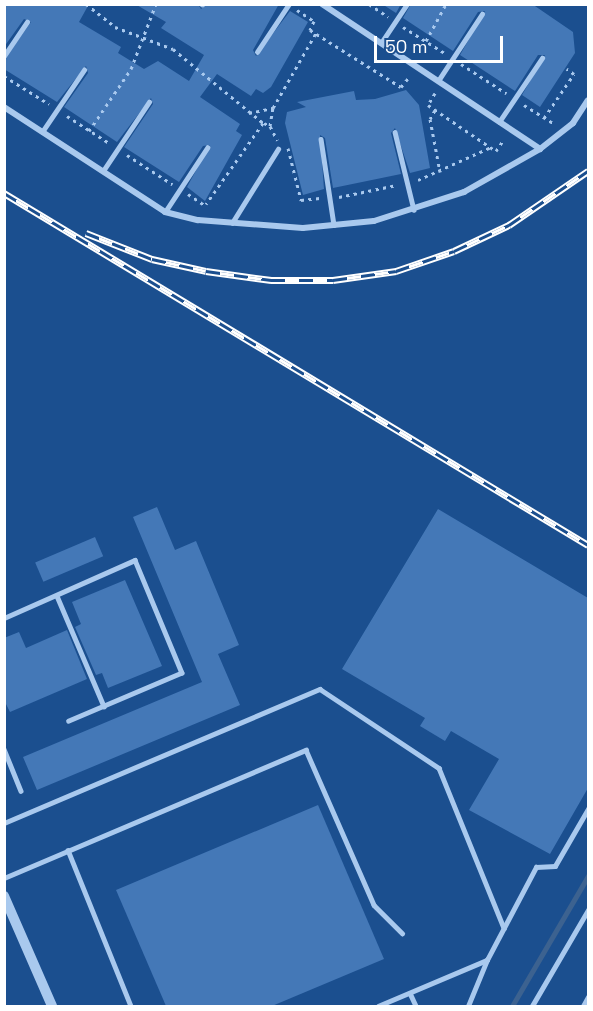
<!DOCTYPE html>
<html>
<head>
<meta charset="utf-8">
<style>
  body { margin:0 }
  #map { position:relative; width:593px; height:1011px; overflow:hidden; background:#1b4f8f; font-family:"Space Grotesk",sans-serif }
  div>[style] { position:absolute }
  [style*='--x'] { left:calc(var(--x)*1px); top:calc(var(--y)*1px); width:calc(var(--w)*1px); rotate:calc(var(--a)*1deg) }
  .stream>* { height:5px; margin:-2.5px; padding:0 2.5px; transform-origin:2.5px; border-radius:2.5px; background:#3c6290 }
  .building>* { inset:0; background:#4478b7; transform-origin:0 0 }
  .path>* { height:3px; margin-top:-1.5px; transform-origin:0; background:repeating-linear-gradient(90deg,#a9c9ee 0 3px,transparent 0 7.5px) }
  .service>* { height:4.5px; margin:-2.25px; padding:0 2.25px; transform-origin:2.25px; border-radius:2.25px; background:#a9c9ee }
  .minor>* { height:6px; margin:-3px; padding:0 3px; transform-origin:3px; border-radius:3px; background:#a9c9ee }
  .tertiary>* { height:10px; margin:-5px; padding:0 5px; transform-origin:5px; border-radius:5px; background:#a9c9ee }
  .rail>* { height:7px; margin-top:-3.5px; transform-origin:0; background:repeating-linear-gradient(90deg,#1b4f8f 0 14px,#fff 0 28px); box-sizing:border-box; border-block:2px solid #fff }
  span { translate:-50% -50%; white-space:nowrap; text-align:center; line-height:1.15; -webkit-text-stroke:4.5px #1b4f8f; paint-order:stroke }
  .frame { position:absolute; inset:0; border:6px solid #fff; pointer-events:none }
  .scale { position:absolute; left:374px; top:36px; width:129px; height:27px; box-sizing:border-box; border:3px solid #fff; border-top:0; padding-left:8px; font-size:18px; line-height:21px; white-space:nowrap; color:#fff; -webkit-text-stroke:4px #1b4f8f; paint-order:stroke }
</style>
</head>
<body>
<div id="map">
  <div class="stream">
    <div style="--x:512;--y:1006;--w:151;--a:-59.7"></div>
  </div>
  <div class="building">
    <div style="clip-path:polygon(4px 4px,89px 4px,79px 22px,121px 47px,118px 53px,144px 69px,158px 61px,189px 81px,204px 55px,161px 28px,166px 22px,135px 4px,198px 4px,201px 9px,207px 4px,279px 4px,253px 50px,256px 56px,290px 11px,308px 22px,271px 87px,263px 93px,256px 89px,251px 96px,217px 74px,200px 97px,240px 124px,236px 131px,242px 135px,205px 201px,187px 187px,210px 145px,203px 146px,179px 182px,124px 147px,153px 104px,151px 98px,117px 142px,64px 107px,88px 73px,86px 66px,57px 102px,4px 69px,4px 60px,31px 22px,24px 19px,4px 47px)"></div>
    <div style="clip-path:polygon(382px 4px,401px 4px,396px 13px)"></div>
    <div style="clip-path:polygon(411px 4px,532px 4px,573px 32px,575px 53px,540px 107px,522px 95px,545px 55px,538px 55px,515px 91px,460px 55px,485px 11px,478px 12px,453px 51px,403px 18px)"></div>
    <div style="clip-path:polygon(406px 90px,419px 105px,430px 168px,410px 173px,395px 128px,391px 133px,401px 174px,333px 188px,325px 138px,320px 135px,324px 189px,303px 195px,285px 123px,287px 112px,306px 107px,297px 102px,354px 91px,356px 100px,375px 99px)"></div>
    <div style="clip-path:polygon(157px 507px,175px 550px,196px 541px,239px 645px,218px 654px,240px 705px,37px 790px,23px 757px,202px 682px,133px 517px)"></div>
    <div style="clip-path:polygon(438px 509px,588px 598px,588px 788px,550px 854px,469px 810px,499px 759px,451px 731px,445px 741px,420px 726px,425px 718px,342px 669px)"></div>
    <div style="left:95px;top:537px;width:21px;height:65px;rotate:67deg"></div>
    <div style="clip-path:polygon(125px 580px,162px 666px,108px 688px,102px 673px,96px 675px,75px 627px,81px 624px,72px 602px)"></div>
    <div style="clip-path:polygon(67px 630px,87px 679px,10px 712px,4px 700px,4px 638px,19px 632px,26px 648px)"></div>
    <div style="clip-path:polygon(318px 805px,384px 959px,272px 1006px,166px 1006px,116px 890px)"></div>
  </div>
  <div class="path">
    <div style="--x:86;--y:4;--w:37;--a:38"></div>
    <div style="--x:115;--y:27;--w:62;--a:20.8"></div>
    <div style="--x:173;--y:49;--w:117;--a:39.4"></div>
    <div style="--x:263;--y:123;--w:99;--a:125.1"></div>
    <div style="--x:369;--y:4;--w:23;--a:34"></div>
    <div style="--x:297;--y:10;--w:20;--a:33"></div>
    <div style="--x:314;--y:21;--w:10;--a:114"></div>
    <div style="--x:310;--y:30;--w:107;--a:32.1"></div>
    <div style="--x:401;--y:87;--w:14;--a:-51"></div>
    <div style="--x:403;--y:27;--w:51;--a:32.1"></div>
    <div style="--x:426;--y:41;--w:42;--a:-61.6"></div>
    <div style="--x:461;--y:64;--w:54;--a:32.8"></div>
    <div style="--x:4;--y:76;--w:53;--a:31.9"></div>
    <div style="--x:435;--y:93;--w:14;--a:120"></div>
    <div style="--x:428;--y:105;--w:82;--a:34.1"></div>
    <div style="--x:496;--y:151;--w:14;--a:-56"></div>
    <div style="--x:524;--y:105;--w:36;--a:32"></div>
    <div style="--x:435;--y:110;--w:10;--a:119"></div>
    <div style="--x:430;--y:119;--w:54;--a:79.3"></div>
    <div style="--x:249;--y:113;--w:25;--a:-12"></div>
    <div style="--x:273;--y:108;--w:86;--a:-60.2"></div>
    <div style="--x:67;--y:116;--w:50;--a:32.7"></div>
    <div style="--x:544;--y:118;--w:53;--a:-55.7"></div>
    <div style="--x:574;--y:74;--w:9;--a:-144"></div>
    <div style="--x:264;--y:123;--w:7;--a:27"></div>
    <div style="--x:270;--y:126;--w:18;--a:-81"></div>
    <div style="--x:270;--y:126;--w:16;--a:63"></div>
    <div style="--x:89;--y:131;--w:75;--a:-55.9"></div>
    <div style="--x:131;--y:69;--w:70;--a:-69"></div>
    <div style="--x:288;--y:148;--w:54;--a:76"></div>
    <div style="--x:301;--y:200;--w:19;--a:-6"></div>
    <div style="--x:127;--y:155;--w:54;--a:32.8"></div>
    <div style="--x:418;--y:180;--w:80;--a:-24.3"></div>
    <div style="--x:188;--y:194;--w:22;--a:34"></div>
    <div style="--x:339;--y:197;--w:59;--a:-11.7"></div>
  </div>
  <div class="service">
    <div style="--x:202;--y:5;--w:1;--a:-90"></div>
    <div style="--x:381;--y:43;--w:47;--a:-56.3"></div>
    <div style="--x:257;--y:52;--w:58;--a:-56.3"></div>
    <div style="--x:4;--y:56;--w:41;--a:-55.9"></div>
    <div style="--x:438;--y:81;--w:80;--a:-56.7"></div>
    <div style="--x:499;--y:122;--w:77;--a:-56.1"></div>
    <div style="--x:42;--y:132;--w:75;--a:-55.9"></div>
    <div style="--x:395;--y:132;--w:80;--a:76.3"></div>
    <div style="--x:321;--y:139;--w:87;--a:81.4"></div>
    <div style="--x:103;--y:171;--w:83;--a:-56.3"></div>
    <div style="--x:165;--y:212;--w:77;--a:-56.7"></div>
    <div style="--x:232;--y:223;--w:87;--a:-58.1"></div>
    <div style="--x:57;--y:596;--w:120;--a:66.9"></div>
    <div style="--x:4;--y:618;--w:143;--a:-23.9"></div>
    <div style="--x:135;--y:560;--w:122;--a:67.4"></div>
    <div style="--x:182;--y:673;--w:123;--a:157"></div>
    <div style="--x:4;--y:749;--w:45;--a:68"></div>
    <div style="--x:4;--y:823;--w:343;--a:-23"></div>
    <div style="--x:320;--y:689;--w:143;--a:33.6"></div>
    <div style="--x:439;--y:768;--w:173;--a:67.9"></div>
    <div style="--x:68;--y:850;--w:168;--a:68"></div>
    <div style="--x:4;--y:878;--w:328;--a:-23"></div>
    <div style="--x:306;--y:750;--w:169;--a:66.3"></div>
    <div style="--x:374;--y:905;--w:40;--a:45"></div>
    <div style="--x:410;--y:993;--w:14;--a:65"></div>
    <div style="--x:378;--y:1006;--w:118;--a:-22.9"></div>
    <div style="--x:487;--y:960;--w:105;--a:-62.2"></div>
    <div style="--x:536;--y:867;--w:19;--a:-3"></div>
    <div style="--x:555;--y:866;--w:66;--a:-59.9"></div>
    <div style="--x:468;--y:1006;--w:50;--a:-67.6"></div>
    <div style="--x:532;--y:1006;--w:111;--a:-59.7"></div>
    <div style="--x:583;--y:1006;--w:10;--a:-61"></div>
  </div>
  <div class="minor">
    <div style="--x:322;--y:4;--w:262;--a:33.6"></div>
    <div style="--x:4;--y:107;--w:192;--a:33.1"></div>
    <div style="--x:165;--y:212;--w:34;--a:14"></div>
    <div style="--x:198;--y:220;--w:105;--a:4.4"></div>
    <div style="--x:303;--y:228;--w:71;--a:-5.6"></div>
    <div style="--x:374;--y:221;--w:95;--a:-17.9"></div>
    <div style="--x:464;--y:192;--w:87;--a:-29.5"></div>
    <div style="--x:540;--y:149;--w:42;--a:-38.2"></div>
    <div style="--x:573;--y:123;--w:27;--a:-57"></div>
  </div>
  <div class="tertiary">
    <div style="--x:4;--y:896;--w:120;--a:66.4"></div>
  </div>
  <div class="rail">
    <div style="--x:4;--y:193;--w:682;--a:31.08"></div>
    <div style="--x:86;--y:233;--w:71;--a:21.5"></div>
    <div style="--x:152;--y:259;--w:55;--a:12.5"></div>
    <div style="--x:206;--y:271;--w:66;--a:7.9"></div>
    <div style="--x:271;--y:280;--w:62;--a:0"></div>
    <div style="--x:333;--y:280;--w:64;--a:-8.1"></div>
    <div style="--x:396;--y:271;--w:61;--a:-19"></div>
    <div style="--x:454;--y:251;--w:61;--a:-25.3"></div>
    <div style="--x:509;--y:225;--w:96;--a:-34.4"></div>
  </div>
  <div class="frame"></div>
  <div class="scale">50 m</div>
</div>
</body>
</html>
